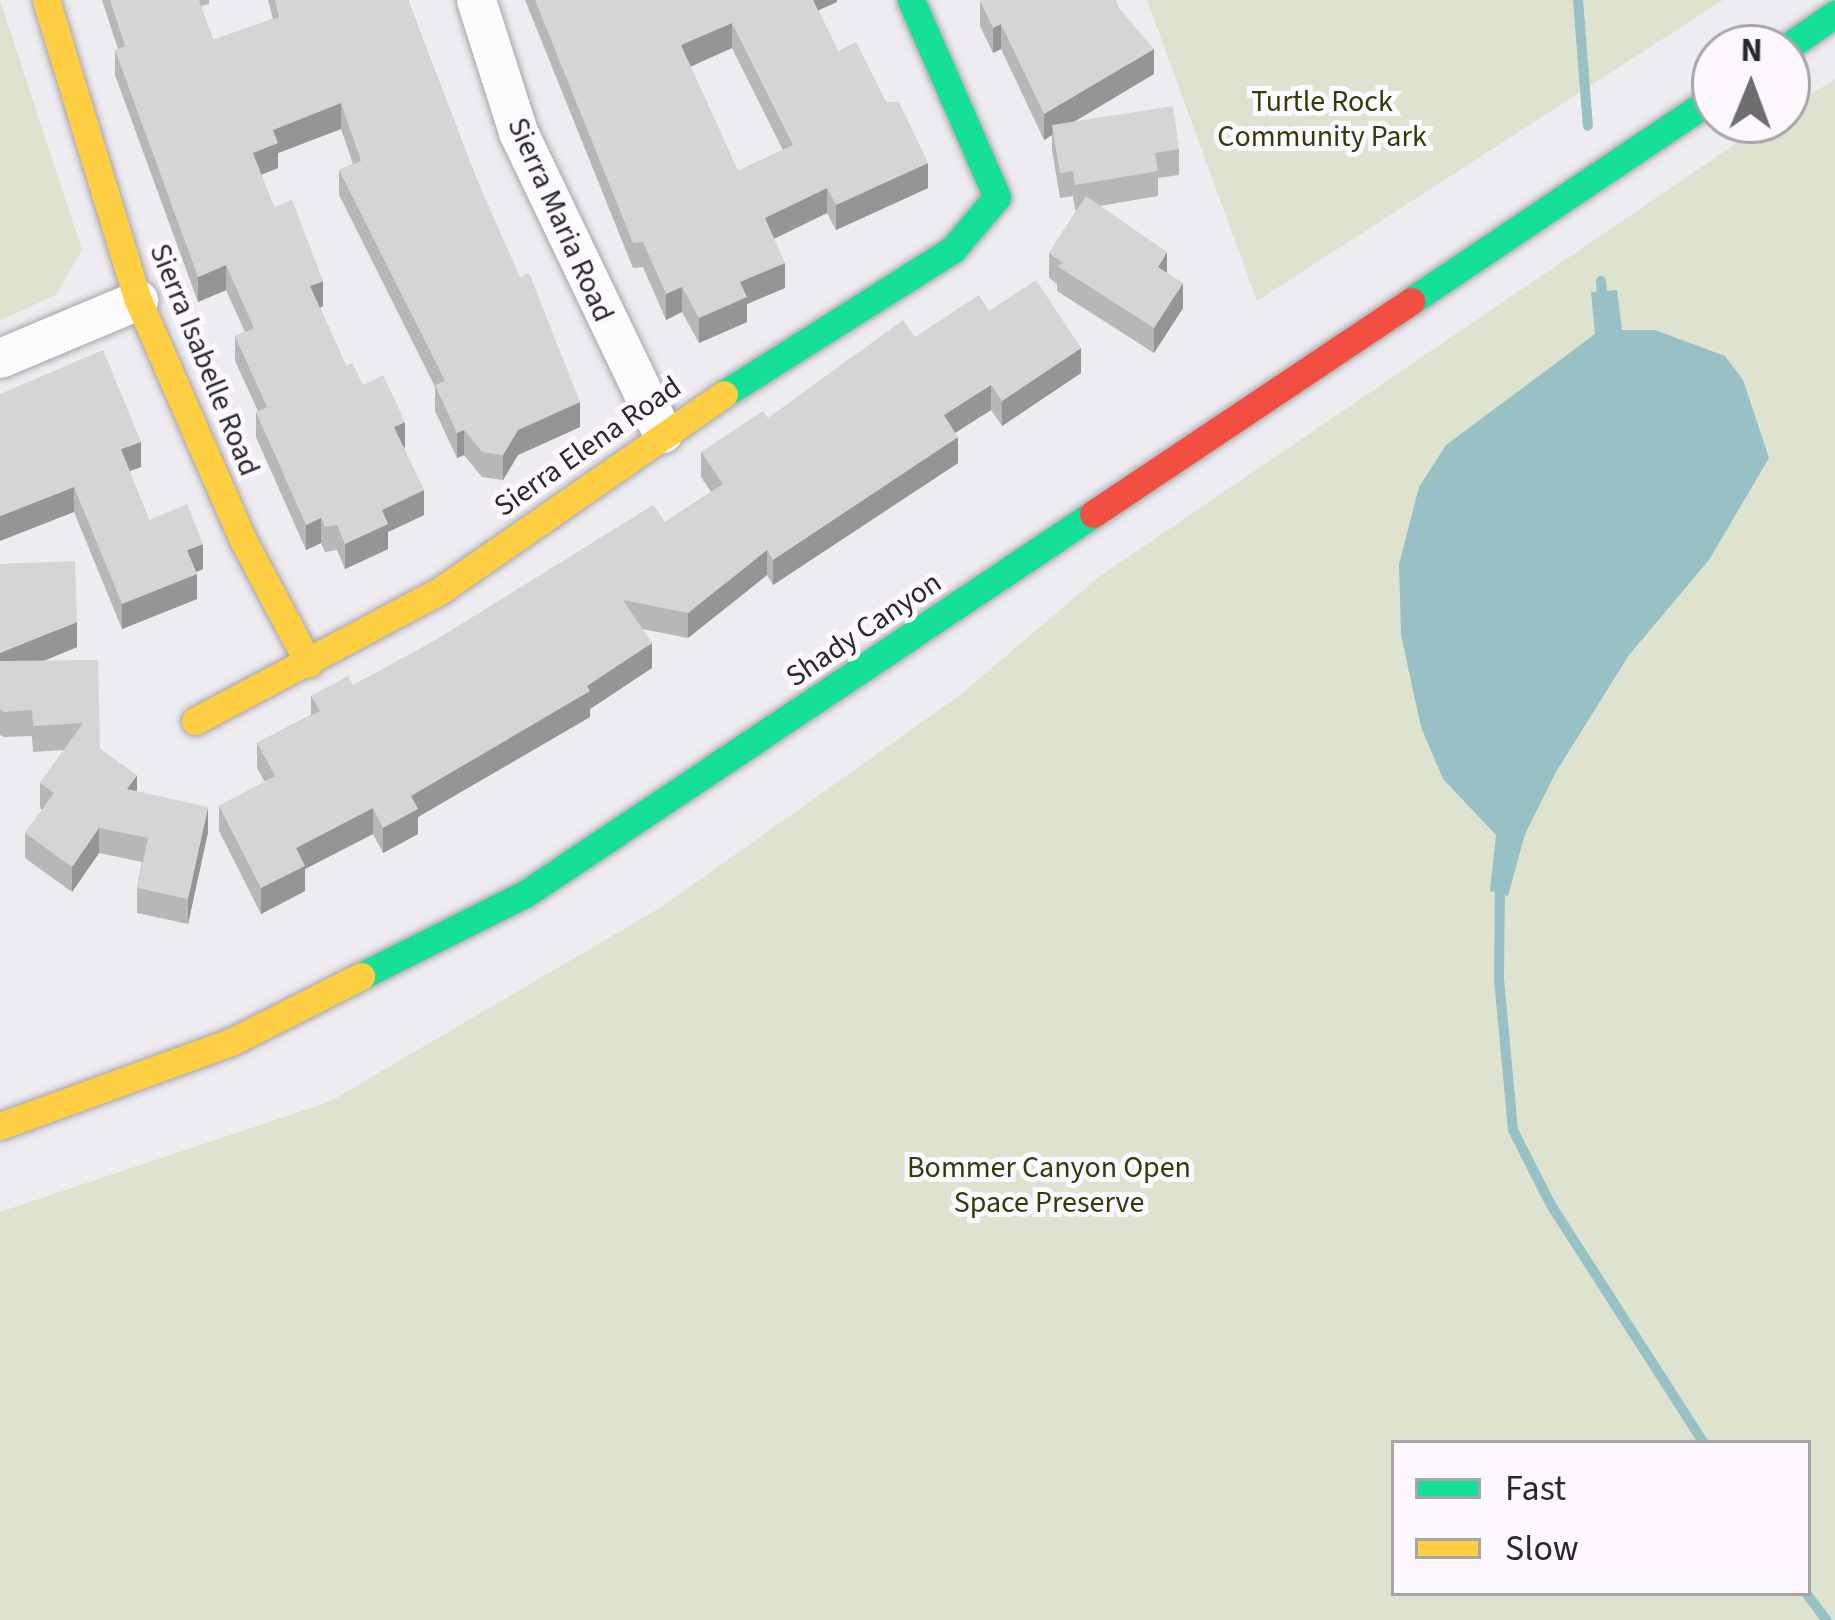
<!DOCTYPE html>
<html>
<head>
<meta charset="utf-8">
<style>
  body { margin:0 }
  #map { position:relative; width:1835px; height:1620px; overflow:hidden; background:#eeecf0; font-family:"Source Sans 3",sans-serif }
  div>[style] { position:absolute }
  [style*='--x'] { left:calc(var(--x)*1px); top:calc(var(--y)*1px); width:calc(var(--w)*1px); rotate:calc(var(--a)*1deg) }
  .green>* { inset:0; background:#dde3ce }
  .water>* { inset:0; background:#97c1c5 }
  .stream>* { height:10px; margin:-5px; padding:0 5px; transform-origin:5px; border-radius:5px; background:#97c1c5 }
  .roads { filter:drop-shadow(0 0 3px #a6a5a8) drop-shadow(0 0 3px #a6a5a8) }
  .street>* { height:39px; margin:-19.5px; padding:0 19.5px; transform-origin:19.5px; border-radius:19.5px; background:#fcfcfd }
  .fast>* { height:27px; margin:-13.5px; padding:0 13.5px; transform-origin:13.5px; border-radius:13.5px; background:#16e098 }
  .slow>* { height:27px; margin:-13.5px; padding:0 13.5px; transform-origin:13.5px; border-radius:13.5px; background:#ffcf43 }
  .jam>* { height:27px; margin:-13.5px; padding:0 13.5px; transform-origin:13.5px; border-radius:13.5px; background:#f24e42 }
  .wall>* { inset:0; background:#b8b6b7 }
  .shaded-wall>* { inset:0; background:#969495 }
  .building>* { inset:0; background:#d6d4d5 }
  span { translate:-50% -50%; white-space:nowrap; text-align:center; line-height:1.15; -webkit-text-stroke:10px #fcf8fe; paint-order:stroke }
  .park-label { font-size:30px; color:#313c06 }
  .street-label { font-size:30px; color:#29282a }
  .legend { position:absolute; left:1391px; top:1440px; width:420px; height:156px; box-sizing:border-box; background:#fcf8fe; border:3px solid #a8a5a9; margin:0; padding:15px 21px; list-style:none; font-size:36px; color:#29282a }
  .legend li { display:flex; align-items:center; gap:24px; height:60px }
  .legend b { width:60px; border:3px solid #a8a5a9 }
  .north { position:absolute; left:1691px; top:24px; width:120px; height:120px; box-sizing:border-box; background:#fcf8fe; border:3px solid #a8a5a9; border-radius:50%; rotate:1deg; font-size:33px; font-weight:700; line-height:48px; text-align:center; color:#29282a }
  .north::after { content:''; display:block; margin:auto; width:42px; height:54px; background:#6e6d6f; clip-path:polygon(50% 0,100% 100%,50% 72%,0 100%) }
</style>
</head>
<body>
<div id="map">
  <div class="green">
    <div style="clip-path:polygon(0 0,82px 250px,56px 295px,0 320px)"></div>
    <div style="clip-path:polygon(1147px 0,1723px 0,1257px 301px)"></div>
    <div style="clip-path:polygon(evenodd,1835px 79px,1835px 1620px,0 1620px,0 1212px,329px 1102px,660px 908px,960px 695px,1100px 576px,1756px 130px,1787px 120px,1787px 110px,1835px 79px,1394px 1443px,1808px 1443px,1808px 1593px,1394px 1593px,1394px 1443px)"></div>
  </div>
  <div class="water">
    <div style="clip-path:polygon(1617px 290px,1622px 330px,1655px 330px,1725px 356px,1743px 380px,1769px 458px,1709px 560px,1629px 655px,1556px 772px,1525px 834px,1508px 896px,1490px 891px,1496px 835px,1443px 779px,1421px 727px,1401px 635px,1399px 564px,1419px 487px,1446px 445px,1595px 334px,1591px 292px)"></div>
  </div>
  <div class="stream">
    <div style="--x:1578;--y:0;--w:126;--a:85.5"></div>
    <div style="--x:1601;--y:281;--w:24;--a:85"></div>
    <div style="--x:1500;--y:883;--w:96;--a:90.6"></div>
    <div style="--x:1499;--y:979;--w:152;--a:84.7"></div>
    <div style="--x:1513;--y:1130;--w:84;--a:63.1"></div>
    <div style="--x:1551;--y:1205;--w:283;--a:57.3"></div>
    <div style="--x:1806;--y:1593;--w:34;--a:53"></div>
  </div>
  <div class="roads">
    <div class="street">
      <div style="--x:476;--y:0;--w:139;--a:72.3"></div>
      <div style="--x:518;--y:132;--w:334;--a:64.4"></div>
      <div style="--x:0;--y:358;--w:150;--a:-22.8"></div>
    </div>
    <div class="fast">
      <div style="--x:1786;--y:48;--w:60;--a:-34.8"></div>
      <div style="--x:1411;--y:301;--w:366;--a:-33.9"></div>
      <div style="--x:724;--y:394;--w:271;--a:-32.3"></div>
      <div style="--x:953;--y:249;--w:68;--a:-49.8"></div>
      <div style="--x:997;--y:197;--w:215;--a:-113.6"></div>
      <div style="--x:361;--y:976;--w:183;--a:-26.6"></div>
      <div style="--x:525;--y:894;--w:683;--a:-33.78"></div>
    </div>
    <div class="slow">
      <div style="--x:46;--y:0;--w:314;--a:73"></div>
      <div style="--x:138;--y:300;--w:262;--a:66.4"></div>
      <div style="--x:243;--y:540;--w:140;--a:62"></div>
      <div style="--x:195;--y:721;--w:279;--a:-28"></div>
      <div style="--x:441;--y:590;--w:344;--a:-34.7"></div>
      <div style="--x:0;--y:1126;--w:246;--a:-20"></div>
      <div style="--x:231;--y:1042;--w:146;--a:-26.9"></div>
    </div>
    <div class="jam">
      <div style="--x:1093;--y:514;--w:383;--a:-33.8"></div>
    </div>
  </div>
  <div class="wall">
    <div style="clip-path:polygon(102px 0,209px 0,209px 4px,201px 6px,213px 40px,273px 19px,268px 0,408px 0,474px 173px,580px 427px,518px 455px,503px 480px,482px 477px,464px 455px,457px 458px,435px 411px,435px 387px,339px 195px,339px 170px,353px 164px,341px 129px,278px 153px,278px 168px,261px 175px,274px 207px,323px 306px,320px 308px,346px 366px,363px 385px,405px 447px,404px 447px,424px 515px,388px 532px,388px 549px,345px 569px,337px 550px,325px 552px,321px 543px,306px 550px,256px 437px,256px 412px,258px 411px,235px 361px,235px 336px,245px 332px,226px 290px,198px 302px,115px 75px,115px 50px,118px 49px)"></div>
    <div style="clip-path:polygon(evenodd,525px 0,837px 0,837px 2px,818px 10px,838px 51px,928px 188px,836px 230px,827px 213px,774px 239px,785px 288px,747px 304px,747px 322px,699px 343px,682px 312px,666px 320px,643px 267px,633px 268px,525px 0,732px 48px,783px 150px,738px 171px,690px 66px,732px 48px)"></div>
    <div style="clip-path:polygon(980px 1px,1154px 74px,1074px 122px,1179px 149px,1179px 175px,1158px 178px,1158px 196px,1100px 206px,1167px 273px,1183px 308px,1154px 353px,1057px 291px,1057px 284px,1049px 278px,1049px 253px,1077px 210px,1075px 210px,1073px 196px,1060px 198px,1052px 150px,1052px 135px,1044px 140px,1001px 49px,993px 53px,980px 26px)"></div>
    <div style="clip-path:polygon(989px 311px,1081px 373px,1002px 426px,991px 410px,955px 433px,958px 463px,773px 585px,767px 575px,688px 638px,642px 629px,652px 668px,590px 709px,590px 717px,418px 817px,418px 834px,383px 853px,373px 834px,305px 869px,305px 891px,261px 914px,219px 831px,219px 806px,265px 782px,257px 768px,257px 743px,311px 715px,311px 696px,353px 685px,665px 522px,711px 492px,701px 477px,701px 452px,768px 418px,915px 337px)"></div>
    <div style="clip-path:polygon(0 394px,141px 467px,129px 471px,149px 520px,203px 569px,196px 572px,197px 599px,122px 629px,74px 512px)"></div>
    <div style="clip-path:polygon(0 564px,77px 647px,44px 661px,100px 749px,137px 792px,208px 832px,188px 924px,137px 913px,137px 888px,142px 862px,99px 853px,72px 892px,25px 858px,25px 833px,42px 810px,40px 808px,40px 783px,64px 750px,33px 752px,32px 736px,4px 737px,0 735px)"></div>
  </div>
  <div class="shaded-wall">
    <div style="clip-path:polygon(808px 0,837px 0,837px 2px,808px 15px)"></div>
    <div style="clip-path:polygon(732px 23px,732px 48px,681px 71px,681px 45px)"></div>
    <div style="clip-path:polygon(1001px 24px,1001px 49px,993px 53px,993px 28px)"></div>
    <div style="clip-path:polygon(1154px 49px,1154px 74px,1053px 134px,1052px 125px,1052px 135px,1044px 140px,1044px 114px)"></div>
    <div style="clip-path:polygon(341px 103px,341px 129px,278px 153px,278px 168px,253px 178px,253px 153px,273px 130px)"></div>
    <div style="clip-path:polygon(928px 163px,928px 188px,836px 230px,836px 205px)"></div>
    <div style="clip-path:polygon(827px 188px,827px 213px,765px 243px,765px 218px)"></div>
    <div style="clip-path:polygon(1167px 252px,1167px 277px,1158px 267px)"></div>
    <div style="clip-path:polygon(785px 263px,785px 288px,747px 304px,747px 322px,699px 343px,699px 318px,740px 282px)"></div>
    <div style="clip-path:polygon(226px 265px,226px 290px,198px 302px,198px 277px)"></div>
    <div style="clip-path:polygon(323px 281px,323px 306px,310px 312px,310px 286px)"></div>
    <div style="clip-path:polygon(1183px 283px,1183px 308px,1154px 353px,1154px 328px)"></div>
    <div style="clip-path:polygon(682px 287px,682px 312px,666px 320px,666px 294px)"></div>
    <div style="clip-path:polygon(1081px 348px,1081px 373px,1002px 426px,1002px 401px)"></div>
    <div style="clip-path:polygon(991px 385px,991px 410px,944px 440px,944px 415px)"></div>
    <div style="clip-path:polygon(580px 402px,580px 427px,518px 455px,503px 480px,503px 455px,518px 430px)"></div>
    <div style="clip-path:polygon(405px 422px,405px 447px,394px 452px,394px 427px)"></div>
    <div style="clip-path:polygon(464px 430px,464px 455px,457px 458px,457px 433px)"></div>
    <div style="clip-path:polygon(958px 437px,958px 463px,773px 585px,773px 560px)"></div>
    <div style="clip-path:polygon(141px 442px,141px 467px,121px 474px,121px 449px)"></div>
    <div style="clip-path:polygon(74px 487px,74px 512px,0 541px,0 516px)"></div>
    <div style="clip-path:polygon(424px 490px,424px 515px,388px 532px,388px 549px,345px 569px,345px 544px,382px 510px)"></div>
    <div style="clip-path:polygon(321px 518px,321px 543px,306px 550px,306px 525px)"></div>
    <div style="clip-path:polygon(203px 544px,203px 569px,187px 576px,187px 550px)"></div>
    <div style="clip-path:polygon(767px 550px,767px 575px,688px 638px,688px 613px)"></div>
    <div style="clip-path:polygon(197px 574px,197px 599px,122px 629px,122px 604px)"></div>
    <div style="clip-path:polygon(77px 622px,77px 647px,0 679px,0 653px)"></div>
    <div style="clip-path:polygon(652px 643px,652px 668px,590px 709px,590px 717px,418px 817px,418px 834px,383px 853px,383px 828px,411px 796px)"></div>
    <div style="clip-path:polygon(137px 775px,137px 800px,127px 789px)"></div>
    <div style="clip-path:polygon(208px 807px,208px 832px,188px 924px,188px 899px)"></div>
    <div style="clip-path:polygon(373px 808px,373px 834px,305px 869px,305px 891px,261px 914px,261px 888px,296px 848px)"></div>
    <div style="clip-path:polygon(99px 828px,99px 853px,72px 892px,72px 867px)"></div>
  </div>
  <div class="building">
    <div style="clip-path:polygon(110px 0,199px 0,213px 40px,279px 17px,275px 0,408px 0,474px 173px,520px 277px,529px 273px,580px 402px,518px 430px,503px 455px,482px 452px,464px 430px,457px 433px,435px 385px,445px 381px,339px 170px,361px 161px,341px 103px,273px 130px,278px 143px,253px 153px,274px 207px,292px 200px,323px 281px,310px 286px,346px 366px,352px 363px,363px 385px,383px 375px,405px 422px,394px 427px,424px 490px,382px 510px,388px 524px,345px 544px,337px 525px,325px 527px,321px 518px,306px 525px,256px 412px,267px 407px,235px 336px,254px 328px,226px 265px,198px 277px,115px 50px,125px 46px)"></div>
    <div style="clip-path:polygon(evenodd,535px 0,813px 0,838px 51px,856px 42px,886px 102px,899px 102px,928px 163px,836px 205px,827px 188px,765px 218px,785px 263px,740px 282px,747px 297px,699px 318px,682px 287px,666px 294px,643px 242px,633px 243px,535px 0,732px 23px,793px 145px,738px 171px,681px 45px,732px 23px)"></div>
    <div style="clip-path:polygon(982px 0,1116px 0,1119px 8px,1154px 49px,1044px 114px,1001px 24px,993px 28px,980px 1px)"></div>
    <div style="clip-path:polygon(1173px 106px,1179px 149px,1155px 153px,1158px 171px,1075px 185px,1073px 171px,1060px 173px,1052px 125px)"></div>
    <div style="clip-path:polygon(1086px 196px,1167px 252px,1158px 267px,1183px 283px,1154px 328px,1057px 266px,1063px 263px,1049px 253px)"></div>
    <div style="clip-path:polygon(1036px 280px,1081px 348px,1002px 401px,991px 385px,944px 415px,958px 437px,773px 560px,767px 550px,688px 613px,623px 600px,652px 643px,587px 686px,590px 691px,411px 796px,418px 809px,383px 828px,373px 808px,296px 848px,305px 866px,261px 888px,219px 806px,275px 776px,257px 743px,320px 711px,311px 696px,348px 676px,353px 685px,434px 641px,653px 505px,665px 522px,723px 484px,701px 452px,763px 411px,768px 418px,903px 320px,915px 337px,979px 295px,989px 311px)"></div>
    <div style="clip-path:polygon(103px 350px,141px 442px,121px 449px,149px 520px,187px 504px,203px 544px,187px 550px,197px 574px,122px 604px,74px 487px,0 516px,0 394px)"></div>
    <div style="clip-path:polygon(75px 561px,77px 622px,0 653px,0 564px)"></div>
    <div style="clip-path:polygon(98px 660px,100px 749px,137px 775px,127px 789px,208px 807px,188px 899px,137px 888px,148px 838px,99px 828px,72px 867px,25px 833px,54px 793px,40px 783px,83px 723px,33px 726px,32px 710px,4px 712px,0 709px,0 661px)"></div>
  </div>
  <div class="park-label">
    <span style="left:1322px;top:119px">Turtle Rock<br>Community Park</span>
    <span style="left:1049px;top:1185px">Bommer Canyon Open<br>Space Preserve</span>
  </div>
  <div class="street-label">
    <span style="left:560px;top:220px;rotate:66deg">Sierra Maria Road</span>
    <span style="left:204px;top:360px;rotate:68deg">Sierra Isabelle Road</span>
    <span style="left:588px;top:447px;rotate:-35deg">Sierra Elena Road</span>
    <span style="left:864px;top:630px;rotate:-34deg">Shady Canyon</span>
  </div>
  <ul class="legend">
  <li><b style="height:15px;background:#16e098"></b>Fast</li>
  <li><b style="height:15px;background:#ffcf43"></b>Slow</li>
  </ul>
  <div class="north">N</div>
</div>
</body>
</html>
